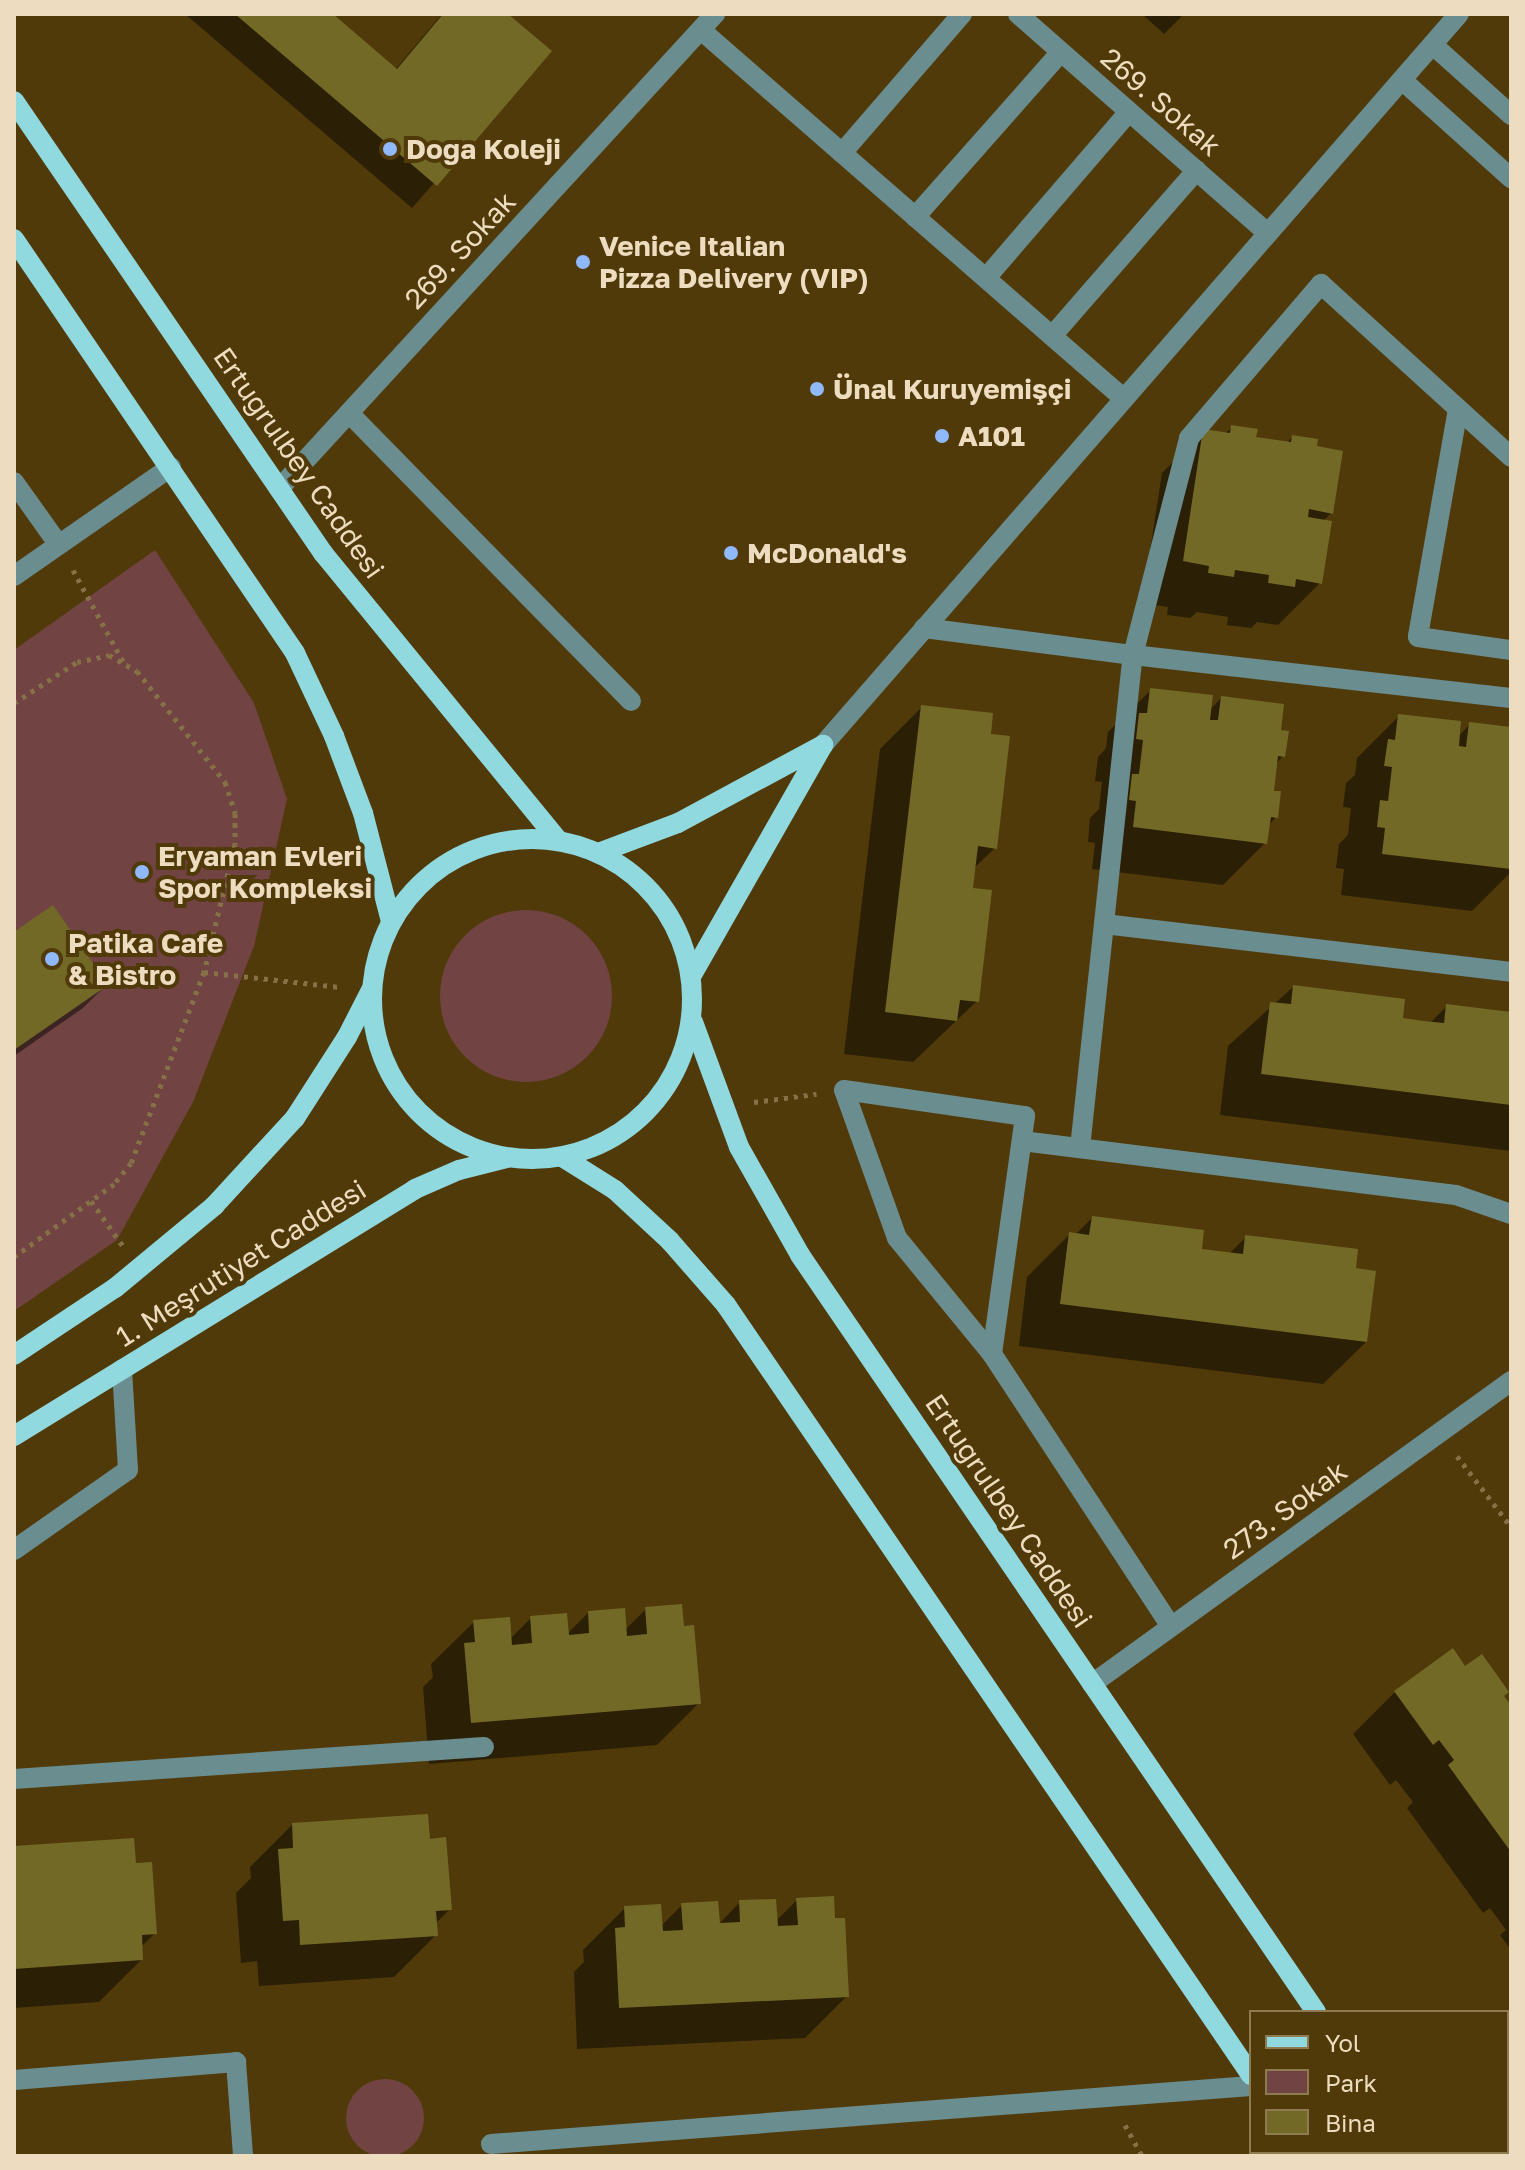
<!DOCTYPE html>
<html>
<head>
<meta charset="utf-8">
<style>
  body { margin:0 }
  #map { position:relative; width:1525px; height:2170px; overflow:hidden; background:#513a0a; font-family:"Golos Text",sans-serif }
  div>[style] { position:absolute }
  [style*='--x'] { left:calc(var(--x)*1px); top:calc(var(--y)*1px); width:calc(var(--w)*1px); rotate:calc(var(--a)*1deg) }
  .green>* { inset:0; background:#714443 }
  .round { border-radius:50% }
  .shadow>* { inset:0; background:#0007 }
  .building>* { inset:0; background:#736927 }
  .path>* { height:5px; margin-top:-2.5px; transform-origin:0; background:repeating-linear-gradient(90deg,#867147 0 4px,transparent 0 10px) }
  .minor>* { height:20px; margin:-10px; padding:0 10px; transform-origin:10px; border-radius:10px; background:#6a8d8f }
  .major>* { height:20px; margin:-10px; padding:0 10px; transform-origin:10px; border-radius:10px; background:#90dadf }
  .major>.ring { margin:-10px; padding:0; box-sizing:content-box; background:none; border:20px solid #90dadf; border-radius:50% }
  .dots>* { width:22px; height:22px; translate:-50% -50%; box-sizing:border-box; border:4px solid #513a0a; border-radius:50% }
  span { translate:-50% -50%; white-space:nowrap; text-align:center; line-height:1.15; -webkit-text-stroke:8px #513a0a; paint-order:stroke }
  .street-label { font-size:28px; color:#eddcbf }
  .poi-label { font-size:28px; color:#eddcbf; font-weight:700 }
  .left { translate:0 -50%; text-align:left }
  .frame { position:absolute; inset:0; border:16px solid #eddcbf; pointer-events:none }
  .legend { position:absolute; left:1249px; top:2010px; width:260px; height:144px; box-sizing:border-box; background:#513a0a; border:2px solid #8f7b52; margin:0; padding:10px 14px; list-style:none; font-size:24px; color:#eddcbf }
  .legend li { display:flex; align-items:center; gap:16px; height:40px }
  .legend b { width:40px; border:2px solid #8f7b52 }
</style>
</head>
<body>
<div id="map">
  <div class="green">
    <div style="clip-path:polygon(155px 550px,254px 703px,287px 799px,254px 946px,193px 1102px,117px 1240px,14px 1311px,14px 650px)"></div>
    <div class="round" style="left:440px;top:910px;width:172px;height:172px"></div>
    <div class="round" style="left:346px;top:2079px;width:78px;height:78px"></div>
  </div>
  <div class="shadow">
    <div style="clip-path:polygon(185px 14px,330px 14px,395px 70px,442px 14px,505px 14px,549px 52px,412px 208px)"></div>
    <div style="clip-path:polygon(1142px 14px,1184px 14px,1164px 34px)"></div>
    <div style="clip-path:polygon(1232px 427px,1254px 439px,1286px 444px,1292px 437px,1331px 513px,1322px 522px,1320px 583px,1278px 625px,1257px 622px,1251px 628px,1227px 625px,1228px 617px,1197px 612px,1190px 618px,1167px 615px,1168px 607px,1142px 603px,1162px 473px,1204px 431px,1225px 434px)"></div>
    <div style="clip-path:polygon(1151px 690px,1209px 711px,1221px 698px,1278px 732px,1283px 756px,1275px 765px,1271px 793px,1276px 817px,1268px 826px,1265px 843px,1223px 885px,1092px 869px,1095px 843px,1088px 842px,1090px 818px,1099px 809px,1102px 782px,1095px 781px,1098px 757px,1106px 748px,1108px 732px)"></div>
    <div style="clip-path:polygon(922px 707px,989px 736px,995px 848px,973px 869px,971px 889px,977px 1001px,913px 1062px,844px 1054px,880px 749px)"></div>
    <div style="clip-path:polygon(1399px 716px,1458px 737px,1470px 724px,1511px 729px,1511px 872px,1472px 911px,1341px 895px,1344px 869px,1336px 868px,1339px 844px,1348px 835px,1351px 808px,1343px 807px,1346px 783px,1355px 775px,1357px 758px)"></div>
    <div style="clip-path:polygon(14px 934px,106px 985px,83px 1008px,14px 1056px)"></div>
    <div style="clip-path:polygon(1293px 987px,1401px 1020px,1429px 1024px,1447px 1006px,1511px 1014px,1511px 1151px,1220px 1115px,1228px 1046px)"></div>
    <div style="clip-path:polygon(1092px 1218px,1200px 1251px,1229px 1254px,1246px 1237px,1354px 1270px,1366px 1342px,1323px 1384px,1019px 1346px,1027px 1277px,1069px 1235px,1075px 1235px)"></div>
    <div style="clip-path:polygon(646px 1609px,682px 1628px,699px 1703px,657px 1745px,429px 1764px,423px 1687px,433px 1677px,431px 1664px,474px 1622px,510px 1639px,531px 1618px,567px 1634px,588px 1613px,625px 1630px)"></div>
    <div style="clip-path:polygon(1452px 1651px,1465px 1669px,1502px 1696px,1511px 1708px,1511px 1950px,1500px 1935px,1506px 1930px,1490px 1908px,1483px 1913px,1407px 1808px,1413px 1802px,1396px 1780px,1390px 1785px,1353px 1734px,1395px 1692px)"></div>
    <div style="clip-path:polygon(292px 1825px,428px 1841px,450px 1909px,435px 1924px,436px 1935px,394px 1977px,259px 1986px,257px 1961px,241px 1963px,236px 1893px,251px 1878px,250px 1867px)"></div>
    <div style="clip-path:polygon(14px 1848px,134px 1865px,155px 1933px,140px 1948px,141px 1960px,99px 2002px,14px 2008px)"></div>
    <div style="clip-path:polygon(797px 1900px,833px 1920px,847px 1996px,805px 2038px,577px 2049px,574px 1972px,584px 1962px,583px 1950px,625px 1908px,660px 1927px,682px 1905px,718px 1925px,740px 1902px,776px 1921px)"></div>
  </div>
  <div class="building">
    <div style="clip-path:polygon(235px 14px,333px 14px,397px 69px,443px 14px,508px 14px,552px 51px,437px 186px)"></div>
    <div style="clip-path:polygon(1231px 425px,1258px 429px,1256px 437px,1291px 442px,1292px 435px,1318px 439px,1317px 446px,1343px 451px,1333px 514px,1309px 509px,1308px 517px,1332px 521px,1322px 584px,1296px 579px,1295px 587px,1268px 583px,1269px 575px,1235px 570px,1234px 577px,1208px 573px,1209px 566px,1183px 561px,1203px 429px,1230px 433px)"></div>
    <div style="clip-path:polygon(1150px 688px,1213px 695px,1210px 720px,1218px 720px,1221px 696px,1284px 704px,1281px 730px,1289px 731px,1285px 757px,1278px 756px,1274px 791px,1281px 791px,1278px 818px,1271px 817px,1267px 844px,1133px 827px,1136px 801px,1129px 800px,1132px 774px,1139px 774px,1143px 740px,1136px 739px,1139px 713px,1147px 713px)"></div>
    <div style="clip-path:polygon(921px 705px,993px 713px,991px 734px,1010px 736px,997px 849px,978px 846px,973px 888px,992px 890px,979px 1002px,960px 1000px,957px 1021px,885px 1012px)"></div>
    <div style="clip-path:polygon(1398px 714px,1461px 721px,1459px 746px,1466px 747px,1469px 722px,1511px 727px,1511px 869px,1382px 854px,1385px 828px,1377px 827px,1380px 800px,1388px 801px,1392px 767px,1384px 766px,1388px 739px,1395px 740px)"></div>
    <div style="clip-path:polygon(53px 905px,108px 985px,14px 1050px,14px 932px)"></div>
    <div style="clip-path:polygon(1293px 985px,1405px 999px,1403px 1018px,1423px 1021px,1444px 1023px,1446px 1004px,1511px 1012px,1511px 1105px,1261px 1074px,1270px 1002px,1291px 1004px)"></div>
    <div style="clip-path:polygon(1092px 1216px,1204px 1230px,1202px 1249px,1243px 1254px,1245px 1235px,1358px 1249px,1356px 1268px,1376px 1271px,1367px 1342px,1060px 1304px,1069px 1232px,1089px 1235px)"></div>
    <div style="clip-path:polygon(682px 1604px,684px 1626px,694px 1625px,701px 1704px,471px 1723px,464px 1643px,475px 1642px,473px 1620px,510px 1617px,512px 1645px,532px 1643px,530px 1616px,567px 1613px,569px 1635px,589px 1633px,588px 1611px,625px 1608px,627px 1636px,647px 1634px,645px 1607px)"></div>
    <div style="clip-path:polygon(1453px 1648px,1465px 1666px,1482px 1654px,1509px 1692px,1504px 1696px,1511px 1705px,1511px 1852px,1448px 1765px,1454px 1760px,1439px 1740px,1433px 1745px,1394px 1691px)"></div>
    <div style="clip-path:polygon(428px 1814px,430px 1839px,446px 1837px,452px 1910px,436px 1911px,438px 1936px,300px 1945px,299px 1920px,283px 1921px,278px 1849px,293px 1848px,292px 1823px)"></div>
    <div style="clip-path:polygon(134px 1838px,136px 1863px,152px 1862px,157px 1934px,142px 1935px,143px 1960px,14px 1969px,14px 1846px)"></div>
    <div style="clip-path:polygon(834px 1896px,835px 1918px,845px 1918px,849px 1997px,619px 2008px,615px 1928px,625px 1927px,624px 1906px,661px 1904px,663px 1931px,683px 1930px,681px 1903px,718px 1901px,720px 1923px,740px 1922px,739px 1900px,776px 1899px,778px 1926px,798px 1925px,796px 1898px)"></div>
  </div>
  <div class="path">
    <div style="--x:73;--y:570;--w:106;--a:61.3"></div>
    <div style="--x:14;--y:703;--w:75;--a:-33.1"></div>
    <div style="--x:77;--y:662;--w:33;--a:-12"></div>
    <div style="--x:109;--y:655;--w:32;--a:30"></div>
    <div style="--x:137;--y:671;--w:142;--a:51.6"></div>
    <div style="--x:225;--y:782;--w:33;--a:72"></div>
    <div style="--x:235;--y:813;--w:31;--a:90"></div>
    <div style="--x:235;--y:844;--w:132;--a:103.6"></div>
    <div style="--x:204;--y:972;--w:204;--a:110.9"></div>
    <div style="--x:131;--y:1163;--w:27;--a:129"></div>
    <div style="--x:114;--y:1184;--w:124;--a:143.9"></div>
    <div style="--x:204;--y:972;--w:136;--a:6.3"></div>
    <div style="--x:754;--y:1102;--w:63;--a:-7.4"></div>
    <div style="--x:91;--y:1201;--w:55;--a:54.6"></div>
    <div style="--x:1457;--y:1456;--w:89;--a:52.7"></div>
    <div style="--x:1507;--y:2018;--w:5;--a:-37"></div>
    <div style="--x:1125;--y:2125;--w:35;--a:61"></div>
  </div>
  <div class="minor">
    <div style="--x:1018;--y:14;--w:330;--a:41.3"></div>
    <div style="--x:701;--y:30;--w:560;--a:41.09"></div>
    <div style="--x:1433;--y:45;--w:105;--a:41.9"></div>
    <div style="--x:1402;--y:80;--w:147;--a:42"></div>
    <div style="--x:842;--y:153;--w:184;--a:-49.2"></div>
    <div style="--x:915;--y:217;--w:220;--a:-48.5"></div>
    <div style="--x:986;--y:278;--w:219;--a:-49.3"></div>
    <div style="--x:1052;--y:336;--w:220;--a:-48.9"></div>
    <div style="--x:1458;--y:409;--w:231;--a:100"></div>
    <div style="--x:1418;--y:637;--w:94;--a:8"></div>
    <div style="--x:349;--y:413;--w:403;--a:45.6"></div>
    <div style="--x:14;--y:482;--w:77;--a:54.5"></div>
    <div style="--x:279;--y:489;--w:645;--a:-47.45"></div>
    <div style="--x:14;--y:576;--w:191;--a:-34.8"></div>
    <div style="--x:924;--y:628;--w:211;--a:7.4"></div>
    <div style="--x:1133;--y:655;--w:224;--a:-75.5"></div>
    <div style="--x:1189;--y:438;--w:203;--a:-49.4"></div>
    <div style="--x:1321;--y:284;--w:257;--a:42.3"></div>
    <div style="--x:823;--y:745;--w:969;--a:-48.98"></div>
    <div style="--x:1104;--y:924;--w:410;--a:6.7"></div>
    <div style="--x:1022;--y:1141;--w:437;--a:7.1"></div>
    <div style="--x:1456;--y:1195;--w:58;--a:19.1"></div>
    <div style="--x:1080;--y:1148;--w:496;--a:-83.9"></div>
    <div style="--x:1133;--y:655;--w:380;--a:6.5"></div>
    <div style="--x:992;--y:1354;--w:150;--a:-129.3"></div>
    <div style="--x:897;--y:1238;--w:157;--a:-109.7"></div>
    <div style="--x:844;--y:1090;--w:183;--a:8.2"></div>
    <div style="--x:1025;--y:1116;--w:240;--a:97.9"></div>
    <div style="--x:992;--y:1354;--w:326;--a:56.7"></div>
    <div style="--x:14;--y:1550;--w:139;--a:-35.1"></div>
    <div style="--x:128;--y:1470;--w:101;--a:-93.4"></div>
    <div style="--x:1092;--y:1684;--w:517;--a:-35.87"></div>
    <div style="--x:14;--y:1779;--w:471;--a:-3.9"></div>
    <div style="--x:14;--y:2080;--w:223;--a:-4.6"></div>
    <div style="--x:236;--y:2062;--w:94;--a:85.7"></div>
    <div style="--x:491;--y:2144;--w:762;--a:-4.36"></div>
  </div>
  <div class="major">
    <div style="--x:14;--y:101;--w:548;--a:55.64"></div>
    <div style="--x:323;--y:553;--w:372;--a:50.7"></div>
    <div style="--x:14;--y:239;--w:500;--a:55.83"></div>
    <div style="--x:295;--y:653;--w:92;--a:64.8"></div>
    <div style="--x:334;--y:736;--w:82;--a:69.4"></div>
    <div style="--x:363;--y:813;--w:112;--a:75.5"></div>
    <div class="ring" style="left:372px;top:839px;width:300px;height:300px"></div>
    <div style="--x:598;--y:853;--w:85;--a:-20.6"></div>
    <div style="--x:678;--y:823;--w:165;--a:-28.3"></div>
    <div style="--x:823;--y:745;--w:265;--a:119.7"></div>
    <div style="--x:693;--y:1022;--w:133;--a:69.8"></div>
    <div style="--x:739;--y:1147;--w:124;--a:60.5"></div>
    <div style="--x:800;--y:1255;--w:916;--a:55.72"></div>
    <div style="--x:564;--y:1158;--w:60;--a:32.1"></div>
    <div style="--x:615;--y:1190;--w:75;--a:42.8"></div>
    <div style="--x:670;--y:1241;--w:85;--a:48.8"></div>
    <div style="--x:726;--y:1305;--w:932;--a:55.71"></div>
    <div style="--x:14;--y:1355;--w:121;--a:-33.6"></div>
    <div style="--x:115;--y:1288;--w:129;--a:-39.6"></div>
    <div style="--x:214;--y:1206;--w:120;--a:-47.4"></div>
    <div style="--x:295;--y:1118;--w:96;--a:-57.3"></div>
    <div style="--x:347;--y:1037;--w:53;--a:-62.9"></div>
    <div style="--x:14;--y:1436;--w:471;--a:-31.6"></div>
    <div style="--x:415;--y:1189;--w:48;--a:-23.4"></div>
    <div style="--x:459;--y:1170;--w:49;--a:-14"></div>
    <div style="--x:1303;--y:2152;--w:5;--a:53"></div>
    <div style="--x:1411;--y:2152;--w:5;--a:53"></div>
  </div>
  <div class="dots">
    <div style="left:390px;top:149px;background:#90b8fd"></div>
    <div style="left:583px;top:262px;background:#90b8fd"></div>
    <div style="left:817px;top:389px;background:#90b8fd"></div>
    <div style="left:942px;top:436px;background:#90b8fd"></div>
    <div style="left:731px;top:553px;background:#90b8fd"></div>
    <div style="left:142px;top:872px;background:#90b8fd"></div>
    <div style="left:52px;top:959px;background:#90b8fd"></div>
  </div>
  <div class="street-label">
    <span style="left:1161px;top:102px;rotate:41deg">269. Sokak</span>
    <span style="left:460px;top:250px;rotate:-47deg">269. Sokak</span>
    <span style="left:299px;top:463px;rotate:55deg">Ertuğrulbey Caddesi</span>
    <span style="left:241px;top:1263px;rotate:-32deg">1. Meşrutiyet Caddesi</span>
    <span style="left:1285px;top:1510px;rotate:-36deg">273. Sokak</span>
    <span style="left:1009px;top:1511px;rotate:56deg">Ertuğrulbey Caddesi</span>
  </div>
  <div class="poi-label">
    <span class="left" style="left:406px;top:149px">Doğa Koleji</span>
    <span class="left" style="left:599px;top:262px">Venice Italian<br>Pizza Delivery (VIP)</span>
    <span class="left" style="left:833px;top:389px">Ünal Kuruyemişçi</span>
    <span class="left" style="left:958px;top:436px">A101</span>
    <span class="left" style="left:747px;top:553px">McDonald's</span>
    <span class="left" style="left:158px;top:872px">Eryaman Evleri<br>Spor Kompleksi</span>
    <span class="left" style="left:68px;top:959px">Patika Cafe<br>&amp; Bistro</span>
  </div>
  <div class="frame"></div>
  <ul class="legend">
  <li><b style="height:10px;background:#90dadf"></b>Yol</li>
  <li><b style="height:22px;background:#714443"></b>Park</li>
  <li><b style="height:22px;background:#736927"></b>Bina</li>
  </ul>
</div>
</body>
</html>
